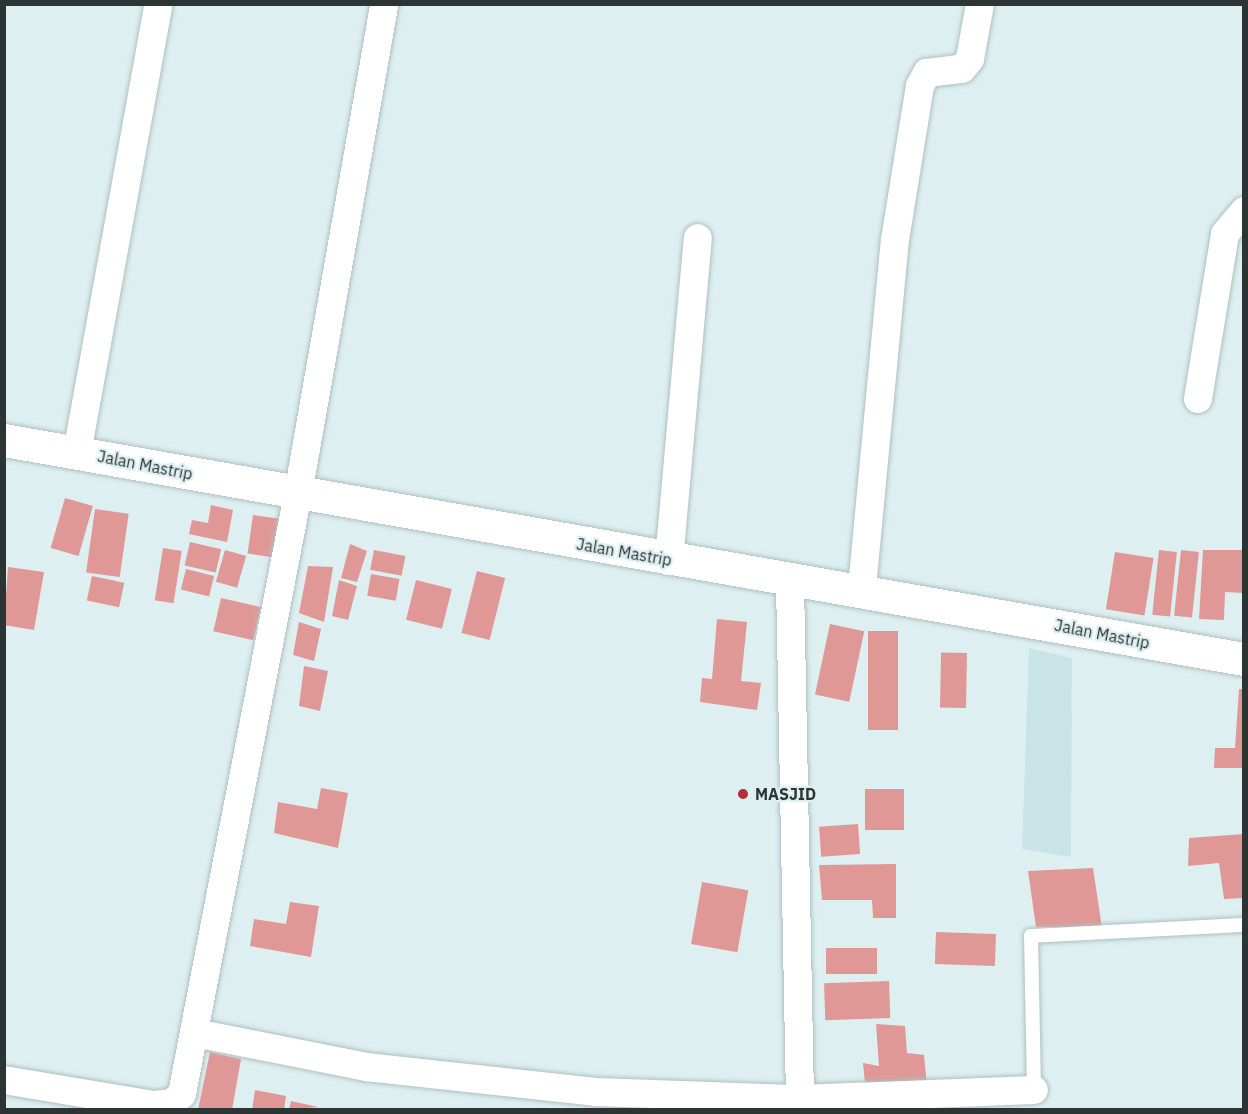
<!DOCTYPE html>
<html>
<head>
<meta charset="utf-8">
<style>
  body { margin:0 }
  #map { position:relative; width:1248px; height:1114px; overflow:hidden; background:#deeff1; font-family:"IBM Plex Sans",sans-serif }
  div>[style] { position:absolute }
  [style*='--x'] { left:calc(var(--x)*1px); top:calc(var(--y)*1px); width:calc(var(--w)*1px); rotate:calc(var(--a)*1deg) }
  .built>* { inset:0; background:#c9e4e6 }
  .building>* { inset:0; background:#e09897; transform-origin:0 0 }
  .roads { filter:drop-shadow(0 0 2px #b0c0c1) drop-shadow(0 0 2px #b0c0c1) }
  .lane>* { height:14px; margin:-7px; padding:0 7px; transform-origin:7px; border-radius:7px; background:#fff }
  .street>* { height:28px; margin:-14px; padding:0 14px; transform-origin:14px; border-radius:14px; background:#fff }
  .secondary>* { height:33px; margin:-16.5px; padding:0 16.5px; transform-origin:16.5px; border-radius:16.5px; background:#fff }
  .dots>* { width:16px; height:16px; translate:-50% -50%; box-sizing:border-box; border:3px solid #deeff1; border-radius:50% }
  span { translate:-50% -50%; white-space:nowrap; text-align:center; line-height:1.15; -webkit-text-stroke:4.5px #deeff1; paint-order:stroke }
  .street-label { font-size:16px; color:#2d3434 }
  .poi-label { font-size:16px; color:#2d3434; font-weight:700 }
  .left { translate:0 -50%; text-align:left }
  .frame { position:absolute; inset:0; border:6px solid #2d3434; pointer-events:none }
</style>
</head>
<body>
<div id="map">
  <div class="built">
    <div style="clip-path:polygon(1029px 648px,1072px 658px,1071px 857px,1022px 849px)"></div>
  </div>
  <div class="building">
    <div style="left:65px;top:498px;width:29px;height:52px;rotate:16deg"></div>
    <div style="clip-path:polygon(211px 505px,233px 510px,227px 542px,189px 534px,192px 520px,208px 523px)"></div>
    <div style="left:95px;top:509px;width:34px;height:64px;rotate:8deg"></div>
    <div style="left:253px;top:515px;width:27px;height:39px;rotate:8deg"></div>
    <div style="left:190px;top:542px;width:32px;height:24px;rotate:13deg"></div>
    <div style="clip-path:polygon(350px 544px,367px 551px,357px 582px,341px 578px)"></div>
    <div style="left:163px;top:548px;width:19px;height:53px;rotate:9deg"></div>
    <div style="left:225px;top:550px;width:22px;height:33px;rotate:16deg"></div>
    <div style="left:374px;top:550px;width:32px;height:20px;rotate:11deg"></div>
    <div style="left:1159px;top:550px;width:18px;height:65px;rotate:6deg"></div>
    <div style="left:1181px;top:550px;width:18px;height:66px;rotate:6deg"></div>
    <div style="clip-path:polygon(1203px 550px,1244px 550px,1244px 593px,1225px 592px,1224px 620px,1199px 619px)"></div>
    <div style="left:1115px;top:552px;width:39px;height:58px;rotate:9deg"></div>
    <div style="clip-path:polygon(308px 566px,333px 567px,324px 622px,299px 613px)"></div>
    <div style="clip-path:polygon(8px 567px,44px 572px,34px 630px,4px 625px)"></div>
    <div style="left:186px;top:569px;width:29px;height:21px;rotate:14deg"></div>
    <div style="left:477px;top:571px;width:29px;height:64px;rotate:14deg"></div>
    <div style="left:371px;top:574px;width:29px;height:22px;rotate:10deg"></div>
    <div style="left:92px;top:576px;width:33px;height:25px;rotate:12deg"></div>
    <div style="clip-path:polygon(339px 580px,357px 586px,348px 620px,332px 616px)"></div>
    <div style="left:416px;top:580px;width:37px;height:41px;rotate:14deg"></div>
    <div style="left:221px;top:598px;width:41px;height:34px;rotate:13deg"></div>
    <div style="clip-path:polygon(717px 619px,747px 622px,741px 681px,761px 683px,757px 710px,700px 702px,702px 678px,712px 679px)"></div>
    <div style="clip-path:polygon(299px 622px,321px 629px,314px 661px,293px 655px)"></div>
    <div style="left:830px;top:624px;width:35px;height:72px;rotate:12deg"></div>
    <div style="left:898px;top:631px;width:99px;height:30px;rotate:90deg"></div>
    <div style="left:967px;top:653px;width:55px;height:26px;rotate:91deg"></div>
    <div style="clip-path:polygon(304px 666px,328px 671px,320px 711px,299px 706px)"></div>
    <div style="clip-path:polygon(1239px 689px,1244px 689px,1244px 768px,1214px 768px,1215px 748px,1235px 748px)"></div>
    <div style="clip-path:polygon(321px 788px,348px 793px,338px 848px,274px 833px,278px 802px,317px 809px)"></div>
    <div style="left:865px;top:789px;width:39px;height:41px"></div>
    <div style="left:858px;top:824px;width:30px;height:39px;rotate:86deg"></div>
    <div style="clip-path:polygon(1244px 834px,1244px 898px,1224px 899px,1219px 863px,1188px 866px,1189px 838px)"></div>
    <div style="clip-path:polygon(896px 864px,896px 918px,873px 918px,872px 900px,822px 900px,819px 865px)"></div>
    <div style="clip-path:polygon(1093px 868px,1102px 928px,1036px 927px,1028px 871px)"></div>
    <div style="left:702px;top:882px;width:47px;height:63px;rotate:10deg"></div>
    <div style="clip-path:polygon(290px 902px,319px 906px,311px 957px,250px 946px,254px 919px,286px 924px)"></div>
    <div style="left:936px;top:932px;width:60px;height:32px;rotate:2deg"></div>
    <div style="left:826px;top:948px;width:51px;height:26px"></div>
    <div style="left:889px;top:981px;width:37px;height:65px;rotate:88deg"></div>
    <div style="clip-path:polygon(876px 1024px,905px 1026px,907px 1053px,924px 1055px,927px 1086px,865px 1084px,863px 1063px,879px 1066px)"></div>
    <div style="clip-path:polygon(210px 1052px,241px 1059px,232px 1110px,198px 1110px)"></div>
    <div style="clip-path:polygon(255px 1090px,286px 1096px,284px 1110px,252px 1110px)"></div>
    <div style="clip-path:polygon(291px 1101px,318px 1107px,289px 1110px)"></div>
  </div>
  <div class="roads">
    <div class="lane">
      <div style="--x:1034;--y:1090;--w:154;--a:-91.1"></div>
      <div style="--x:1031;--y:936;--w:213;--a:-3"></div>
    </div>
    <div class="street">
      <div style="--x:1198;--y:399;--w:167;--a:-80.7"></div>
      <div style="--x:1225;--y:234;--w:30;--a:-50"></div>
      <div style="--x:77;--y:453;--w:456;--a:-79.7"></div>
      <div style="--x:669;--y:561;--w:324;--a:-84.9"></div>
      <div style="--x:790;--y:582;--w:517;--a:88.89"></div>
      <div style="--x:862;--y:588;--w:350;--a:-84.6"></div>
      <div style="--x:895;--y:240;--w:156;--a:-80.8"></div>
      <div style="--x:920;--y:86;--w:15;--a:-62"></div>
      <div style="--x:927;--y:73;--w:35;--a:-7"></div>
      <div style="--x:962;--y:69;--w:13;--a:-51"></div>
      <div style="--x:970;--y:59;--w:56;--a:-79.7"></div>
      <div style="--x:195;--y:1033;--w:174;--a:11.2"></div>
      <div style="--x:366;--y:1067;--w:231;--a:6.2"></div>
      <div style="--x:596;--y:1092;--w:204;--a:2"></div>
      <div style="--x:800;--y:1099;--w:234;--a:-2.2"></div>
      <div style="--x:4;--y:1080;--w:152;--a:9.5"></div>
      <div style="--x:154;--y:1105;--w:18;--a:-6"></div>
      <div style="--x:172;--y:1103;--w:13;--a:-42"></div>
      <div style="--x:182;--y:1094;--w:611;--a:-79.06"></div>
      <div style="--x:298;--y:494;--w:497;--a:-80"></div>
    </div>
    <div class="secondary">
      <div style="--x:4;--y:440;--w:1259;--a:10.02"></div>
    </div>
  </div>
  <div class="dots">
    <div style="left:743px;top:794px;background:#bc2b3c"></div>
  </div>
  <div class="street-label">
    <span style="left:145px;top:465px;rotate:11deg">Jalan Mastrip</span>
    <span style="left:624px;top:552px;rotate:10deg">Jalan Mastrip</span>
    <span style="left:1102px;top:634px;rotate:11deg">Jalan Mastrip</span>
  </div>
  <div class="poi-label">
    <span class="left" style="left:755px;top:794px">MASJID</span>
  </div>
  <div class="frame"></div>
</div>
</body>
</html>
